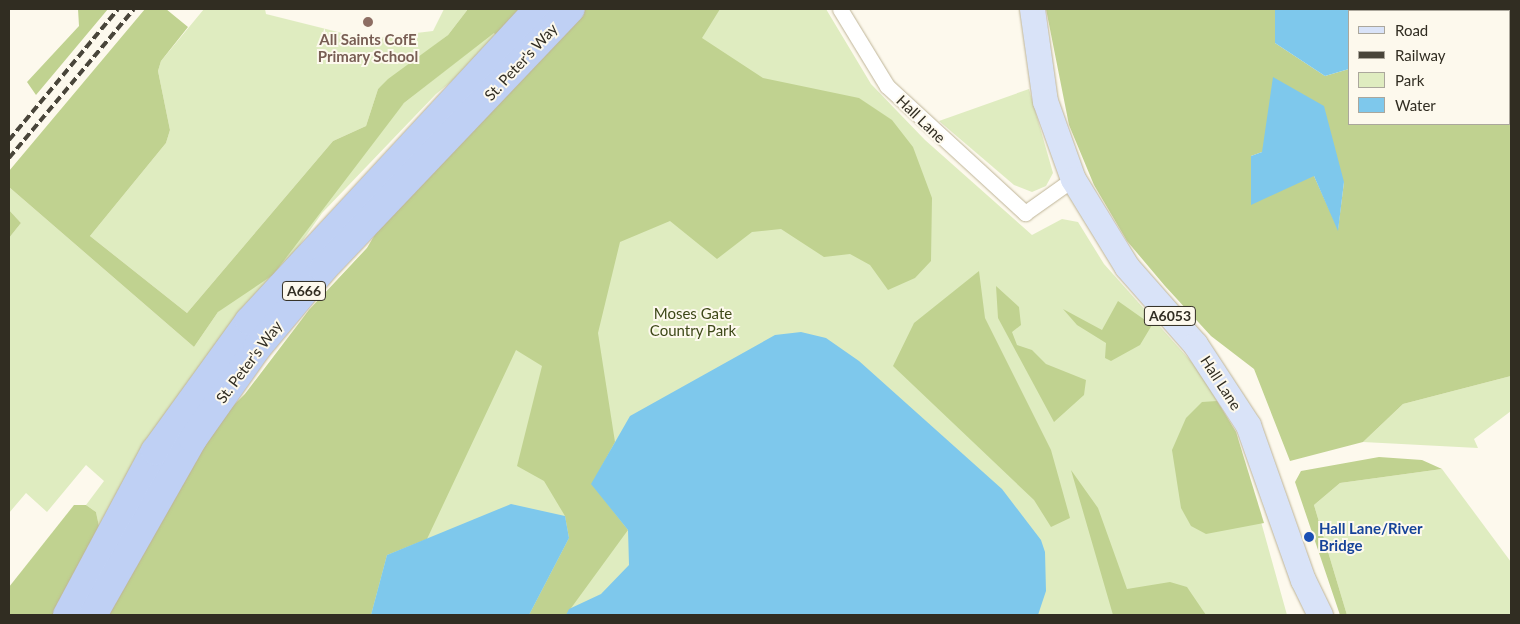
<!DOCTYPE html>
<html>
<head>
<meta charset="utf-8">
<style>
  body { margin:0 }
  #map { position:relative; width:1520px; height:624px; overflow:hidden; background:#fdf9ed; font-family:Lato,sans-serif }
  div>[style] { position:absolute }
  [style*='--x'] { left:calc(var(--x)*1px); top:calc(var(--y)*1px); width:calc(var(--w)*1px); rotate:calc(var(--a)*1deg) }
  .green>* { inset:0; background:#dfecc0 }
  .forest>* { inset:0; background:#c0d290 }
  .water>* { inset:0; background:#7ec8ec }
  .roads { filter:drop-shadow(0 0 1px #beb497) drop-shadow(0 0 1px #beb497) }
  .street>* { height:15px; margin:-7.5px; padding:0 7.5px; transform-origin:7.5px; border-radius:7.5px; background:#fff }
  .primary>* { height:25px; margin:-12.5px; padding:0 12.5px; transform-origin:12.5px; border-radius:12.5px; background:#d9e3f8 }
  .highway>* { height:28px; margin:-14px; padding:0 14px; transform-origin:14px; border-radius:14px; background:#bfd0f4 }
  .rail>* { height:4px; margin-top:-2px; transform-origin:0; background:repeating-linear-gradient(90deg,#49453a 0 8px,transparent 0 12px) }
  .dots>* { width:14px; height:14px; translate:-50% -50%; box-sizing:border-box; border:2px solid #fdf9ed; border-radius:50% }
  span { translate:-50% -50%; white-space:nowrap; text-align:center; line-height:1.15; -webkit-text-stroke:4px #fdf9ed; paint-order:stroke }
  .shield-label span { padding:1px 4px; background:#fdf9ed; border:1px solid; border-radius:4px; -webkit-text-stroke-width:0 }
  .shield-label { font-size:14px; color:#312d22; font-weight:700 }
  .education-label { font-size:15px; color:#785e54; font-weight:700 }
  .street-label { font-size:15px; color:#312d22 }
  .park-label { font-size:15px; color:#3d4818 }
  .transit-label { font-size:15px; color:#164399; font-weight:700 }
  .left { translate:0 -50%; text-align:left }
  .frame { position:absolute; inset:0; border:10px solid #312d22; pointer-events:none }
  .legend { position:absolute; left:1348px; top:10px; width:162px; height:115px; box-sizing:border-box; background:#fdf9ed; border:1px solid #aba79c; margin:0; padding:6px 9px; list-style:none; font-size:15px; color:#312d22 }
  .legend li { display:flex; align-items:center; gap:10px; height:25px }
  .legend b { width:25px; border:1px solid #aba79c }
</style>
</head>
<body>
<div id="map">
  <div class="green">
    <div style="clip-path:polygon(204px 9px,265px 9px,266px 14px,366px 39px,433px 31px,444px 9px,468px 9px,448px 35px,378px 89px,366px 126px,333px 141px,187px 313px,90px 236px,166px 143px,170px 130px,158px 71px,161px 61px)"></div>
    <div style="clip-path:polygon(586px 9px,826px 9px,871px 84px,925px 140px,1032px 235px,1062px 219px,1078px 222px,1104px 264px,1197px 368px,1236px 432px,1287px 615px,108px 615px,213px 426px,245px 394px,309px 310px,367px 248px,385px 218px)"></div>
    <div style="clip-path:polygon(494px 32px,497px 37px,469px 67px,436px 94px,322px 213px,100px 531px,96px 512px,86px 505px,104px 481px,86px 465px,47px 512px,26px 493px,9px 513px,9px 238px,21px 223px,9px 210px,9px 187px,194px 347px,218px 312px,404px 103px)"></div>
    <div style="clip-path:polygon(1029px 89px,1053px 173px,1046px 186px,1032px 192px,1014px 185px,939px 121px)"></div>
    <div style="clip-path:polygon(1511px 376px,1511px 411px,1474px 439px,1478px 448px,1363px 442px,1403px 404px)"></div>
    <div style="clip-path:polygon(1442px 469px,1511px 562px,1511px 615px,1347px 615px,1314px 505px,1340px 483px)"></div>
  </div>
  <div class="forest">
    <div style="clip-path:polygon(78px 9px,108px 9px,36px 95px,27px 82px,79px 26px)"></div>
    <div style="clip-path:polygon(145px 9px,166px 9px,188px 27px,161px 61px,158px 71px,170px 130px,166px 143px,90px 236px,187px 313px,333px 141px,366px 126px,378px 89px,388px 79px,448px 35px,468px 9px,522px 9px,497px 37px,494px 33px,404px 103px,273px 275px,218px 312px,194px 347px,9px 187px,9px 171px)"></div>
    <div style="clip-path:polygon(586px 9px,720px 9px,702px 38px,763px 78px,859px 98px,892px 120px,913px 147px,932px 198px,931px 261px,915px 278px,888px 290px,870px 265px,850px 254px,824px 257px,781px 229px,752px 232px,717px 259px,670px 221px,620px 242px,598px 333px,615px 442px,592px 484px,628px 530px,566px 615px,529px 615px,569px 538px,565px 516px,544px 481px,517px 466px,542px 366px,516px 350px,427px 539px,387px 555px,371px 615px,108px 615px,213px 426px,245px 394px,309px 310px,367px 248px,385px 218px)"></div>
    <div style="clip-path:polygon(evenodd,1046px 9px,1275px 9px,1275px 43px,1325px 76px,1349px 69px,1349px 124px,1509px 124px,1509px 11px,1376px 9px,1511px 9px,1511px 376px,1403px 404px,1363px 442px,1290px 461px,1254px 369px,1211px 336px,1165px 286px,1127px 241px,1094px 185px,1069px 125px,1046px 9px,1262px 152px,1344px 182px,1338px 229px,1314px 176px,1251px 156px,1262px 152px)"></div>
    <div style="clip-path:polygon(9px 210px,21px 223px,9px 238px)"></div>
    <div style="clip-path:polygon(979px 271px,985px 318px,1051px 450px,1070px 518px,1051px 527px,1034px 500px,893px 366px,914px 323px)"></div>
    <div style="clip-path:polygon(996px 286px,1019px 307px,1021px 325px,1012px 332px,1017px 345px,1032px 350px,1046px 364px,1086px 380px,1084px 395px,1054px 422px,998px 318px)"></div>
    <div style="clip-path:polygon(1118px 301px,1152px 325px,1140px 345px,1111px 361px,1105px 358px,1106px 343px,1077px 325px,1063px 309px,1102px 330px)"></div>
    <div style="clip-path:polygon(1217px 401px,1236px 432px,1264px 523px,1206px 534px,1191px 526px,1181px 508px,1172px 450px,1186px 418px,1202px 402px)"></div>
    <div style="clip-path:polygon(1379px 457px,1422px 460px,1442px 469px,1340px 483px,1314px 505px,1347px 615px,1340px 615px,1295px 482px,1301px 471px)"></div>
    <div style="clip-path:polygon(1071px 470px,1098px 508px,1127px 589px,1170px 582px,1187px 587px,1206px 615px,1113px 615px)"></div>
    <div style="clip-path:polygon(74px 505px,86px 505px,96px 512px,100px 531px,54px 615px,9px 615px,9px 587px)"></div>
  </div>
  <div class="water">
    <div style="clip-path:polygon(1275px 9px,1376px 9px,1377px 11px,1349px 11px,1349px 69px,1325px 76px,1275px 43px)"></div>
    <div style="clip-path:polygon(1273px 77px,1324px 106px,1344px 182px,1338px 231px,1314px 176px,1251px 205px,1251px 156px,1262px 152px)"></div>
    <div style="clip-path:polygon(801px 332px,826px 338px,859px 361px,1002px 489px,1041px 540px,1045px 552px,1046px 591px,1038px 615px,566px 615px,569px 609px,601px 594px,629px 565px,628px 530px,591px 484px,630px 416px,775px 335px)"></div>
    <div style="clip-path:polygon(511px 504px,565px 516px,569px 538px,529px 615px,371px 615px,387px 555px)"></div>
  </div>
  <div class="roads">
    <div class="street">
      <div style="--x:840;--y:9;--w:90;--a:58.6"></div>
      <div style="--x:887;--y:86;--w:188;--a:42.6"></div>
      <div style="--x:1025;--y:213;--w:59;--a:-35.3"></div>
    </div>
    <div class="primary">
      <div style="--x:1032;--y:9;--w:93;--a:82"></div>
      <div style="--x:1045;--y:101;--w:83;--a:70.3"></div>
      <div style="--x:1073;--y:179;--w:103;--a:58.5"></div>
      <div style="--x:1127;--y:267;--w:103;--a:48.6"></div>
      <div style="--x:1195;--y:344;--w:97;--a:56.8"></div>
      <div style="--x:1248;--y:425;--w:164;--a:70.5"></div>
      <div style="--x:1303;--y:580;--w:39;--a:64"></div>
    </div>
    <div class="highway">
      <div style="--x:67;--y:615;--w:186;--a:-61.8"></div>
      <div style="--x:155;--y:451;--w:160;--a:-54.1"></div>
      <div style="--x:249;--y:321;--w:425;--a:-47.2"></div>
      <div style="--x:93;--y:615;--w:202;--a:-60.4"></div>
      <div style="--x:193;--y:439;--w:111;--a:-54.9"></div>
      <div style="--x:257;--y:348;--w:103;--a:-50.1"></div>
      <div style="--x:323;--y:269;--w:359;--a:-46.4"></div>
    </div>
  </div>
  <div class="rail">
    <div style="--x:9;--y:140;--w:170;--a:-50.2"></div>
    <div style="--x:9;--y:158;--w:194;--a:-50"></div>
  </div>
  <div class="dots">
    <div style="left:368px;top:22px;background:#8d6e63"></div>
    <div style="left:1309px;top:537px;background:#1a4fb4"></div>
  </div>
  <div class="shield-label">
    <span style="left:304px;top:291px">A666</span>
    <span style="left:1170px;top:316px">A6053</span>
  </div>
  <div class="education-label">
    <span style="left:368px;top:48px">All Saints CofE<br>Primary School</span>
  </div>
  <div class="street-label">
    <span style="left:521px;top:62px;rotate:-47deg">St. Peter's Way</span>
    <span style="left:921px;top:119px;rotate:44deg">Hall Lane</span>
    <span style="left:249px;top:362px;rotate:-53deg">St. Peter's Way</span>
    <span style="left:1221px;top:383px;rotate:57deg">Hall Lane</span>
  </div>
  <div class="park-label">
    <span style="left:693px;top:322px">Moses Gate<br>Country Park</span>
  </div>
  <div class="transit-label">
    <span class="left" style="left:1319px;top:537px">Hall Lane/River<br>Bridge</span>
  </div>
  <div class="frame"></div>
  <ul class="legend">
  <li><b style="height:6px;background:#d9e3f8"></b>Road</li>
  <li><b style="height:6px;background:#49453a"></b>Railway</li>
  <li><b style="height:14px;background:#dfecc0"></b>Park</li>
  <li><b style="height:14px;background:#7ec8ec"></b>Water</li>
  </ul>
</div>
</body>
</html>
